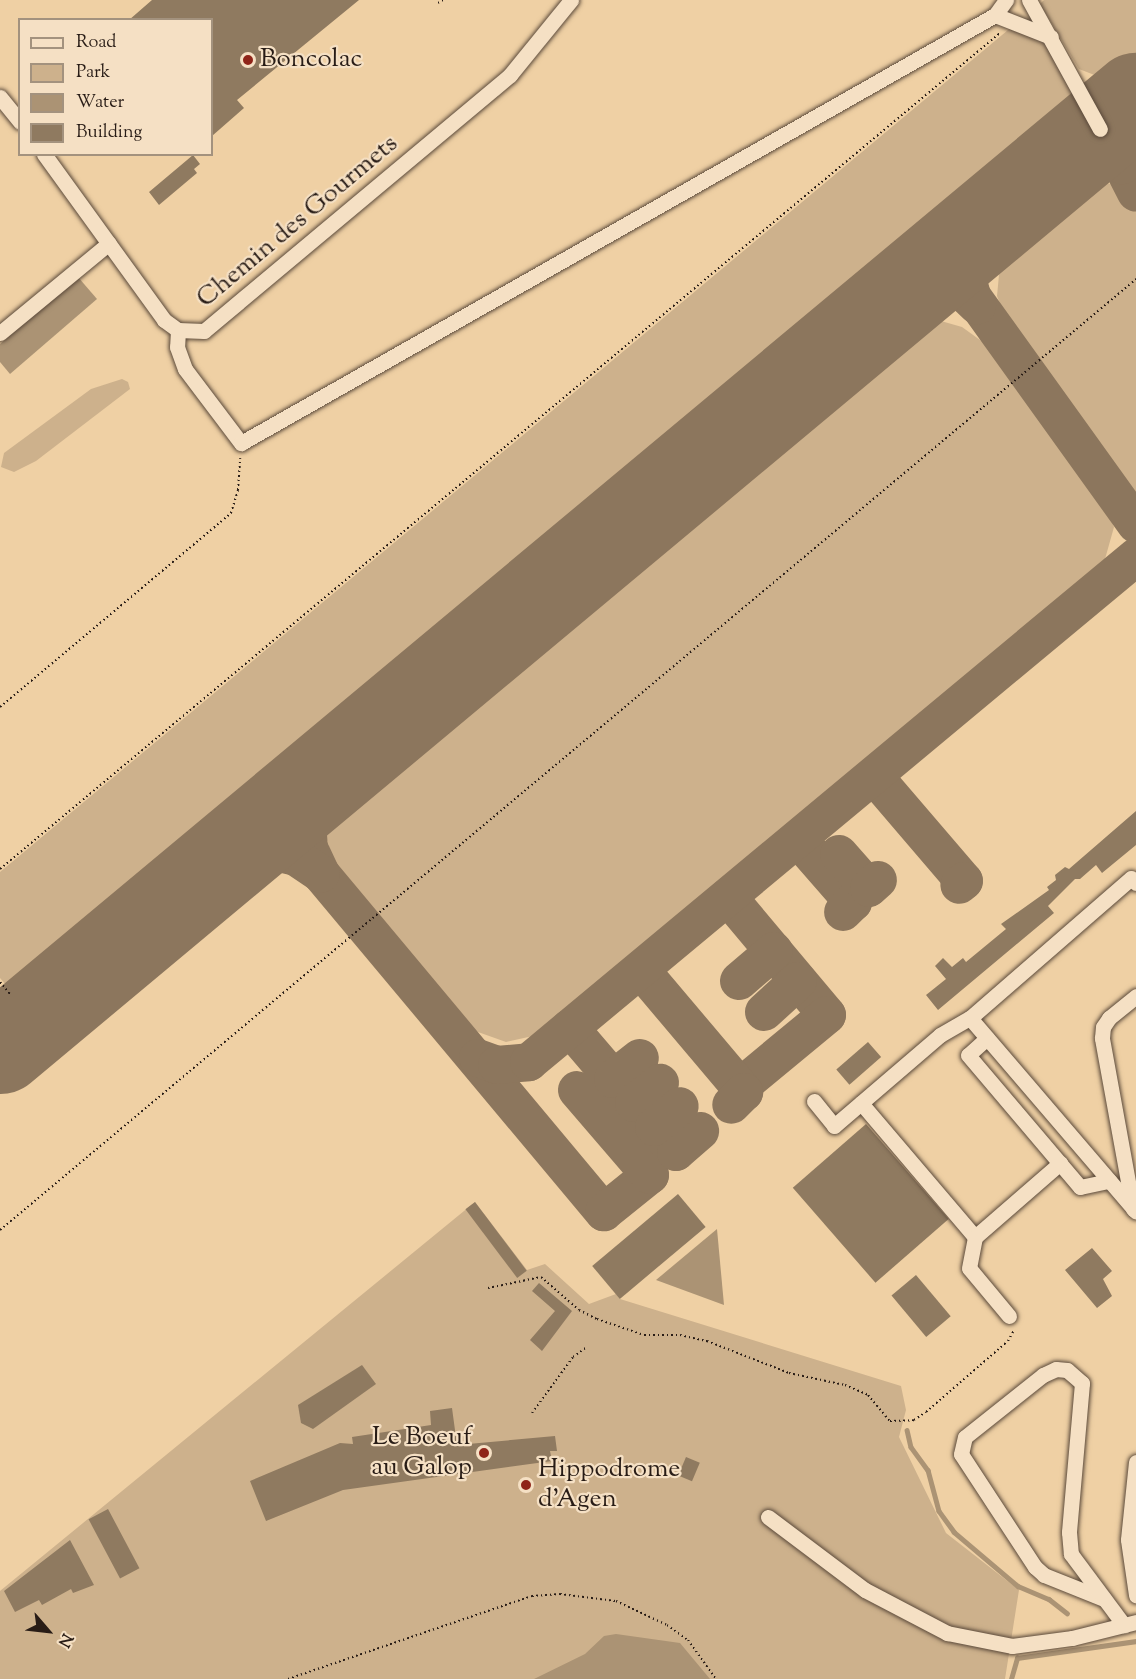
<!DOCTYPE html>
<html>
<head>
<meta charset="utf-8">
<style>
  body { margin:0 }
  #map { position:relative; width:1136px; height:1679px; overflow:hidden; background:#efd0a4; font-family:"Sorts Mill Goudy",serif }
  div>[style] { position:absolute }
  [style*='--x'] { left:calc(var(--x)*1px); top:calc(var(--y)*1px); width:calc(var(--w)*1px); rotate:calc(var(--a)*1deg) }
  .green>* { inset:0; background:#cdb18c }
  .water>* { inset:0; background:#ab9374 }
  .stream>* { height:4.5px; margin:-2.25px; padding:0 2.25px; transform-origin:2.25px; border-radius:2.25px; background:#ab9374 }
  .taxiway>* { height:38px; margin:-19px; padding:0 19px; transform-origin:19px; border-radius:19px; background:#8c765d }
  .runway>* { height:93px; margin:-46.5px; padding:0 46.5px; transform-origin:46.5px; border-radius:46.5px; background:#8c765d }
  .building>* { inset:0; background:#8f7a60; transform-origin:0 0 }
  .path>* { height:2px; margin-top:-1px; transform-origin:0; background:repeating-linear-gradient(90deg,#281c16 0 1.5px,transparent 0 4.5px) }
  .roads { filter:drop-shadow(0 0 2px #5a493a) drop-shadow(0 0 2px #5a493a) }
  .minor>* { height:15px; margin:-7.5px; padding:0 7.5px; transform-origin:7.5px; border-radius:7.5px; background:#f5e0c4 }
  .dots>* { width:16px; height:16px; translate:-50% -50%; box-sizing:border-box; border:3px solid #f5e0c4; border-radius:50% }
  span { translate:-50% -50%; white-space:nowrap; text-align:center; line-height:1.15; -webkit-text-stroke:4.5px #f5e0c4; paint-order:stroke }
  .poi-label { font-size:26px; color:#281c16 }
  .left { translate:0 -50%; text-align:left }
  .right { translate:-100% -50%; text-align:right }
  .street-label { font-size:26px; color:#281c16 }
  .legend { position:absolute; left:18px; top:18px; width:195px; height:138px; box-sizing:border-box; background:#f5e0c4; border:2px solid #a3927e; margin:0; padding:8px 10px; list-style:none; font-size:18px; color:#281c16 }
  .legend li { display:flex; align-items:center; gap:12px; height:30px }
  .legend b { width:30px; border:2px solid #a3927e }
  .north { position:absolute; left:18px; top:1601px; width:60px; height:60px; -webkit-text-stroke:4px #f5e0c4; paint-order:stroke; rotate:118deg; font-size:16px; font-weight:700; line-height:24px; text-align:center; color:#281c16 }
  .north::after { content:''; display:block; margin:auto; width:21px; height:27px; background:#281c16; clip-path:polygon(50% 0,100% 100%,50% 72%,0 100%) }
</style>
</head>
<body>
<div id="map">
  <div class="green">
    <div style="clip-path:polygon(1044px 0,1136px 0,1136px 59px,1110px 81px,1079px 69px,1040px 4px)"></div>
    <div style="clip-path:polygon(1014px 25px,1039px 38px,1054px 52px,1079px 106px,14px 994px,0 978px,0 872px)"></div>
    <div style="clip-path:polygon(1096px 179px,1122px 188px,1136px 210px,1136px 496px,1005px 316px,997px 296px,1000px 264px,1013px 242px,1081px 185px)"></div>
    <div style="clip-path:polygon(941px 321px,962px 327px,987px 345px,1106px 508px,1114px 527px,1105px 559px,542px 1034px,506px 1042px,478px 1032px,465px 1023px,336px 869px,326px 837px,333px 811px,911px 327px)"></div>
    <div style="clip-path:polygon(122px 379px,128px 382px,130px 389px,36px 461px,14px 472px,1px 467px,4px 453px,91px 389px)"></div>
    <div style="clip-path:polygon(475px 1202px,527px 1270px,545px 1264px,589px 1304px,616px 1294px,620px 1299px,901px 1386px,906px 1410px,899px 1437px,946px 1533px,1019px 1590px,1005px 1679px,0 1679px,0 1591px)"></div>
  </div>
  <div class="water">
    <div style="clip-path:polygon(78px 277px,97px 299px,10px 374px,0 362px,0 344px)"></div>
    <div style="clip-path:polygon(717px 1229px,724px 1305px,656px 1280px)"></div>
    <div style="clip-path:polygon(616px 1634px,680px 1643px,710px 1679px,534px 1679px,585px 1654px,604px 1636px)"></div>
  </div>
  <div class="stream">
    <div style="--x:907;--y:1430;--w:17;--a:77"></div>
    <div style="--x:911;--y:1447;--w:29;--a:54"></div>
    <div style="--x:928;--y:1470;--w:42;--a:75"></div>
    <div style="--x:939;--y:1511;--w:26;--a:54"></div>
    <div style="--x:954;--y:1532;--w:84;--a:40.2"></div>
    <div style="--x:1018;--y:1586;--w:34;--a:23"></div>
    <div style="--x:1049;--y:1599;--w:23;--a:38"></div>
    <div style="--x:1011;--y:1679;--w:22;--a:-74"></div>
    <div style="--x:1017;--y:1658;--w:120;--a:-8.1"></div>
  </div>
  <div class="taxiway">
    <div style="--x:1136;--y:104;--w:26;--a:122"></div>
    <div style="--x:1122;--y:126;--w:20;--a:101"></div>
    <div style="--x:1118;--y:146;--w:19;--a:78"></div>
    <div style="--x:1122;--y:165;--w:31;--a:63"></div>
    <div style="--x:1037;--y:183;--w:62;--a:-29.1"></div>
    <div style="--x:1091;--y:153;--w:16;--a:4"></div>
    <div style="--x:1107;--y:154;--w:19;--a:36"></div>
    <div style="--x:1006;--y:209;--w:38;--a:130"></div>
    <div style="--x:982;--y:238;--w:27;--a:117"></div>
    <div style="--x:970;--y:262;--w:19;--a:96"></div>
    <div style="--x:968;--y:281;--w:16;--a:75"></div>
    <div style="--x:972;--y:296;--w:281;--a:54.3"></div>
    <div style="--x:881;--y:311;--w:64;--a:-25"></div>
    <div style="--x:939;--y:284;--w:18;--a:6"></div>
    <div style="--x:957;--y:286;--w:28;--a:44"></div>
    <div style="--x:328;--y:772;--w:24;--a:120"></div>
    <div style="--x:316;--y:793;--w:29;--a:108"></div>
    <div style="--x:307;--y:821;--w:27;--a:86"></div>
    <div style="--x:309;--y:848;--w:29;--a:65"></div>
    <div style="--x:321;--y:874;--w:441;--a:50.1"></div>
    <div style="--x:604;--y:1212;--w:59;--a:-38.8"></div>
    <div style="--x:650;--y:1175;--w:112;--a:-130.7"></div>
    <div style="--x:874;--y:776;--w:138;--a:49.4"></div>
    <div style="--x:964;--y:881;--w:6;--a:141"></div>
    <div style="--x:798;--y:839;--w:84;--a:48.9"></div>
    <div style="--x:853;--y:902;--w:14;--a:135"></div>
    <div style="--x:839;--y:854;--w:45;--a:48.6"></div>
    <div style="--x:869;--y:888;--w:12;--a:-42"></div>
    <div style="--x:214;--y:868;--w:34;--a:-24"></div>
    <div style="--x:245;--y:854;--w:25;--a:-7"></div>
    <div style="--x:270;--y:851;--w:27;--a:13"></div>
    <div style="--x:296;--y:857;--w:30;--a:34"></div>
    <div style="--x:728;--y:897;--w:154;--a:50"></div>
    <div style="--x:827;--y:1015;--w:113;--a:140.4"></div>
    <div style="--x:641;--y:970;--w:160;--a:49.8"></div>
    <div style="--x:744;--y:1092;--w:18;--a:135"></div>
    <div style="--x:739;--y:981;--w:46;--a:-40.6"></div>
    <div style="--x:764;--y:1012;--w:46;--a:-42.4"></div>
    <div style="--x:570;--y:1028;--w:163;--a:49.5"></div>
    <div style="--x:676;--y:1152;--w:32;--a:-41"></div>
    <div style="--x:478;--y:1058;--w:20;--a:20"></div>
    <div style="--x:497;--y:1065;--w:32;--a:-5"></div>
    <div style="--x:529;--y:1062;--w:790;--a:-39.76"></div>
    <div style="--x:613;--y:1079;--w:34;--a:-38"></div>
    <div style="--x:634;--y:1103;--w:33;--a:-38"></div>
    <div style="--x:654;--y:1127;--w:33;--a:-39"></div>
  </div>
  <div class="runway">
    <div style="--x:0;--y:1047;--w:1480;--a:-39.85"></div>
  </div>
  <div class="building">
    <div style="clip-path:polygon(152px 0,359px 0,237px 100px,244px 108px,212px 136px,212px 20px,129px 20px)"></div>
    <div style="clip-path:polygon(193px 155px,200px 164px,194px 169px,197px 173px,159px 205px,149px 192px)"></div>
    <div style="clip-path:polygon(1136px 811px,1136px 845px,1102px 873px,1096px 865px,1080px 879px,1075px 879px,1048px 906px,1054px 913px,938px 1010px,926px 995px,946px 979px,935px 966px,943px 958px,952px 967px,963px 958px,966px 962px,1006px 929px,1001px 924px,1049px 890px,1047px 887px,1056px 880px,1055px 875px,1065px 867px,1069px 869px)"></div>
    <div style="left:868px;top:1042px;width:20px;height:42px;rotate:49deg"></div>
    <div style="left:866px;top:1124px;width:126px;height:97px;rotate:49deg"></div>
    <div style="left:678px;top:1194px;width:43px;height:112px;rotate:50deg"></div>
    <div style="left:475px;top:1202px;width:86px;height:12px;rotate:53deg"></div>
    <div style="clip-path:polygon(1092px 1248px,1112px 1271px,1103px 1279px,1112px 1296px,1097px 1308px,1065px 1270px)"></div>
    <div style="left:916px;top:1275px;width:54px;height:32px;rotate:50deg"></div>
    <div style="clip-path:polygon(539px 1283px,572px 1311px,542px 1351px,530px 1340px,555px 1311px,532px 1291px)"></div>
    <div style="clip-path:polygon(362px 1365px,376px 1384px,313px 1429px,301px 1423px,298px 1405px)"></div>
    <div style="clip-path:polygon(452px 1408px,457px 1445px,555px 1436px,557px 1451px,550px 1451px,552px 1461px,343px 1490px,266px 1521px,250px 1481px,340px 1443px,353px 1444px,352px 1437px,431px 1425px,430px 1411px)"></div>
    <div style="left:686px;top:1457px;width:15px;height:20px;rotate:23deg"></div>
    <div style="left:108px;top:1509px;width:67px;height:22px;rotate:62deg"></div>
    <div style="clip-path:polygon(70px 1540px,94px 1585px,73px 1593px,71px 1589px,42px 1605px,39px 1600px,15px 1612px,4px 1591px)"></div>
  </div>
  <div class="path">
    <div style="--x:438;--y:3;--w:6;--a:-31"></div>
    <div style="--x:0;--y:707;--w:302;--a:-40"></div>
    <div style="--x:231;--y:513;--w:24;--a:-73"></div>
    <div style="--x:238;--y:490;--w:32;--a:-86"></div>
    <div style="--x:0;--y:869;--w:1305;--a:-39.9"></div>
    <div style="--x:0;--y:982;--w:17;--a:50"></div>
    <div style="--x:0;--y:1230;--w:1482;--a:-39.93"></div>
    <div style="--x:488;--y:1288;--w:54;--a:-11.7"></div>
    <div style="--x:541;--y:1277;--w:50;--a:41"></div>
    <div style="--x:579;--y:1310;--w:20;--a:27"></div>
    <div style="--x:597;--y:1319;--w:50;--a:18.8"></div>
    <div style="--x:644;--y:1335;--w:36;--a:0"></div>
    <div style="--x:680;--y:1335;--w:28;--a:13"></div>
    <div style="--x:707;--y:1341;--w:88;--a:21.3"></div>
    <div style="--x:789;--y:1373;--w:57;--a:12.1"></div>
    <div style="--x:845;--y:1385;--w:25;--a:23"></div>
    <div style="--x:868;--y:1395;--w:34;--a:50"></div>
    <div style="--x:890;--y:1421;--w:24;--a:-2"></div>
    <div style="--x:914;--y:1420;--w:14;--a:-34"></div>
    <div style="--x:926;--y:1412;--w:108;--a:-40.9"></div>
    <div style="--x:1008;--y:1341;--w:13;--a:-61"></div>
    <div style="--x:532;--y:1413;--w:69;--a:-53.8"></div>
    <div style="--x:573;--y:1357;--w:17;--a:-36"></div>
    <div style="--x:288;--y:1679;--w:258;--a:-18.8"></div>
    <div style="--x:532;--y:1596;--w:28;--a:-4"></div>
    <div style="--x:560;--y:1594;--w:56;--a:7.1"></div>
    <div style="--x:616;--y:1601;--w:56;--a:25.2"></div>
    <div style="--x:667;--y:1625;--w:26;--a:36"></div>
    <div style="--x:688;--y:1640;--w:48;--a:54.3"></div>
  </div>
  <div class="roads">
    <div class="minor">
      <div style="--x:1029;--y:0;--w:147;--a:61.2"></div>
      <div style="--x:995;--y:15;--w:60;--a:21.4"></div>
      <div style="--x:0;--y:97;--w:32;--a:51"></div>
      <div style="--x:44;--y:154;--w:205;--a:54.1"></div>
      <div style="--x:164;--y:320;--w:17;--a:36"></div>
      <div style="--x:178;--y:330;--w:26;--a:2"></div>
      <div style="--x:204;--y:331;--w:399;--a:-39.9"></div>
      <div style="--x:510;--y:75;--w:97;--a:-50.9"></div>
      <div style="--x:178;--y:330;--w:17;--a:93"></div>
      <div style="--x:177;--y:347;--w:23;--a:70"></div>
      <div style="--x:185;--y:369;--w:93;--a:52.9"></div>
      <div style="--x:241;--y:443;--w:867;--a:-29.58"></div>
      <div style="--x:995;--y:15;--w:19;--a:-54"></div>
      <div style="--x:0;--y:333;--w:141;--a:-39.5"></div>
      <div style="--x:970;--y:1018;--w:255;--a:49.4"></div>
      <div style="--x:987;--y:1038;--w:25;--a:138"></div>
      <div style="--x:968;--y:1055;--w:173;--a:49.7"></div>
      <div style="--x:1080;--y:1187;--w:30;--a:-12"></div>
      <div style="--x:814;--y:1101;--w:32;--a:51"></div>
      <div style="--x:834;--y:1126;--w:140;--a:-40.6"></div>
      <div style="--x:940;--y:1035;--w:34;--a:-30"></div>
      <div style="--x:970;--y:1018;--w:213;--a:-41"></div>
      <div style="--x:1131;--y:878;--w:7;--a:45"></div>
      <div style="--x:861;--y:1103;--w:176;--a:49.6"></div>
      <div style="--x:1133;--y:1209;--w:174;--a:-100.3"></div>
      <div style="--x:1102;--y:1038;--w:11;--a:-85"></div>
      <div style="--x:1103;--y:1027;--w:11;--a:-56"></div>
      <div style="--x:1109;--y:1018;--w:35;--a:-39"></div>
      <div style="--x:1009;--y:1316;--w:62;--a:-129.8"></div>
      <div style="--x:969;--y:1268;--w:32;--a:-79"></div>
      <div style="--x:975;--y:1237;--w:113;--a:-41"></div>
      <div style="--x:1136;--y:1462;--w:78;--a:95.9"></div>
      <div style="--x:1128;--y:1540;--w:56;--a:81.7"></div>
      <div style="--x:768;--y:1517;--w:121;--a:37"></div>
      <div style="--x:865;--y:1590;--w:93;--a:27.7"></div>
      <div style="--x:947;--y:1633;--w:66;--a:11.3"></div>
      <div style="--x:1012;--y:1646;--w:61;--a:-7.6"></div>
      <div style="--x:1072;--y:1638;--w:66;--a:-14"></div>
      <div style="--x:1104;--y:1599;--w:65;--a:-158.2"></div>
      <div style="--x:1044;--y:1575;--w:12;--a:-138"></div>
      <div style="--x:1035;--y:1567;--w:135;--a:-123.2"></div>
      <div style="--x:961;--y:1454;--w:17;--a:-77"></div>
      <div style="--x:965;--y:1437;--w:100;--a:-38.5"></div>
      <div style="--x:1043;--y:1375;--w:14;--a:-25"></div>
      <div style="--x:1056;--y:1369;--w:11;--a:5"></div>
      <div style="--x:1067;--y:1370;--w:20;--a:41"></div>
      <div style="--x:1082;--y:1383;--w:150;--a:95"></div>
      <div style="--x:1069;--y:1532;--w:22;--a:85"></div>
      <div style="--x:1071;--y:1554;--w:89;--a:53.3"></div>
    </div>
  </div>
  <div class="dots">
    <div style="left:248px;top:60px;background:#8f2418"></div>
    <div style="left:484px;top:1453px;background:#8f2418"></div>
    <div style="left:526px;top:1485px;background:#8f2418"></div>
  </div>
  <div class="poi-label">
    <span class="left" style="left:260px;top:60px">Boncolac</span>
    <span class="right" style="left:472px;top:1453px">Le Boeuf<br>au Galop</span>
    <span class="left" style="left:538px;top:1485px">Hippodrome<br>d'Agen</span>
  </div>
  <div class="street-label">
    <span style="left:298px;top:222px;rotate:-40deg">Chemin des Gourmets</span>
  </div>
  <ul class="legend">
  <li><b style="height:8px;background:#f5e0c4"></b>Road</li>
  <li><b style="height:16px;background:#cdb18c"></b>Park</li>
  <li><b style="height:16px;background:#ab9374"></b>Water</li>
  <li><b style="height:16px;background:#8f7a60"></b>Building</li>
  </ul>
  <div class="north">N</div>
</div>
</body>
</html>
